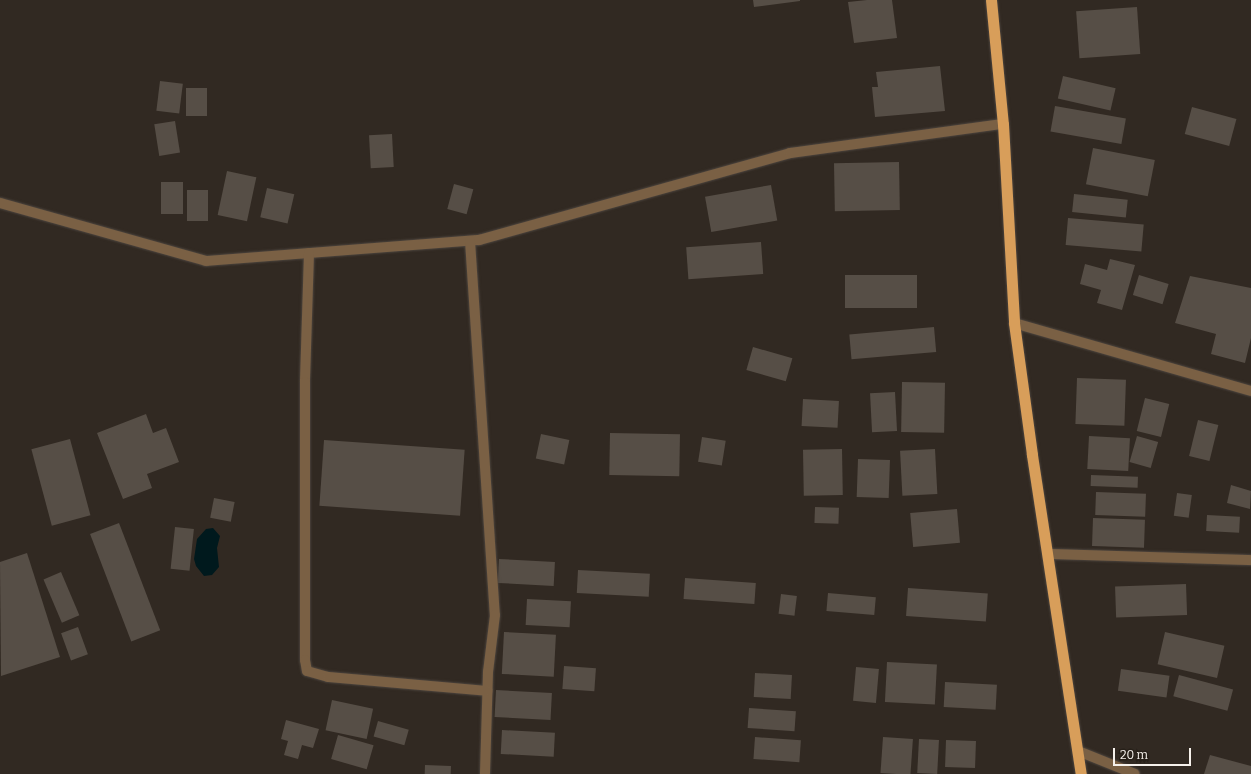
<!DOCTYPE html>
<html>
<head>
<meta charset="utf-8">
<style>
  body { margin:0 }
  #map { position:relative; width:1251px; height:774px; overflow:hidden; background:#312922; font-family:Bitter,serif }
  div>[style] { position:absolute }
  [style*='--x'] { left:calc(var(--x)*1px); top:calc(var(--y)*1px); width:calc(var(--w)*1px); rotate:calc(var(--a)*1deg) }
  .water>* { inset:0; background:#00191d }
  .building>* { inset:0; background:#564e46; transform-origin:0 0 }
  .roads { filter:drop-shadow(0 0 1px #4d453e) drop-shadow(0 0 1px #4d453e) }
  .service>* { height:10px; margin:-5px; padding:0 5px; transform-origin:5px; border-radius:5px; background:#7a6044 }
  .minor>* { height:10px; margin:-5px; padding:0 5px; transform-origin:5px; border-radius:5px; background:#7a6044 }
  .trunk>* { height:11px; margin:-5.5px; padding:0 5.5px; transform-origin:5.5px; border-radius:5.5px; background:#d89e5a }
  span { translate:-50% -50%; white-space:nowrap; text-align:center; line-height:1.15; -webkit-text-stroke:3px #272019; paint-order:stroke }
  .scale { position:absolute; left:1113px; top:748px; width:78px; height:18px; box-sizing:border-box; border:2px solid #f6f1ec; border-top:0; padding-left:5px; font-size:12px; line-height:14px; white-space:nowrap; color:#f6f1ec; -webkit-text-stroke:3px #272019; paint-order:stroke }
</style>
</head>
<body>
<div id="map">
  <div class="water">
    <div style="clip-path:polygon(213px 528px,220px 536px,217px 548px,219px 567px,212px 575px,204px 576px,196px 566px,194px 559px,197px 539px,206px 529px)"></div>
  </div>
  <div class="building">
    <div style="clip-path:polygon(753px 0,800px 0,800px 1px,754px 7px)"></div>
    <div style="clip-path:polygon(867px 0,892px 0,897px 38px,854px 43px,848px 2px)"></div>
    <div style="left:1137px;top:7px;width:47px;height:61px;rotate:86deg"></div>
    <div style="clip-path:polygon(940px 66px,945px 111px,875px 117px,872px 87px,878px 87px,876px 72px)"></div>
    <div style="left:1063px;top:76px;width:54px;height:23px;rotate:13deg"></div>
    <div style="left:160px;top:81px;width:23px;height:30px;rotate:7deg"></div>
    <div style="left:186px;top:88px;width:21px;height:28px"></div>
    <div style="left:1055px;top:106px;width:72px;height:26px;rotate:10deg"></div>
    <div style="left:1192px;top:107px;width:46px;height:28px;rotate:15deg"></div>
    <div style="left:175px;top:121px;width:32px;height:21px;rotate:81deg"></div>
    <div style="left:392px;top:134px;width:33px;height:23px;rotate:87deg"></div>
    <div style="left:1093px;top:148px;width:63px;height:37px;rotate:11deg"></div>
    <div style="left:899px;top:162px;width:48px;height:65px;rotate:89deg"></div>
    <div style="left:227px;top:171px;width:30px;height:45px;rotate:12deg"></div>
    <div style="left:161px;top:182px;width:22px;height:32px"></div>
    <div style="left:454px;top:184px;width:20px;height:26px;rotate:15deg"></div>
    <div style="left:771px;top:185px;width:36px;height:67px;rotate:80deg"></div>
    <div style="left:267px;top:188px;width:28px;height:30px;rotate:13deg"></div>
    <div style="left:187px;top:190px;width:21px;height:31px"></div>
    <div style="left:1074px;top:194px;width:54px;height:18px;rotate:6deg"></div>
    <div style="left:1068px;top:218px;width:76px;height:27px;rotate:5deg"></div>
    <div style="left:761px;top:242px;width:32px;height:75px;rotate:86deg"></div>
    <div style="clip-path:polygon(1110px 259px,1135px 265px,1122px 310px,1097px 303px,1101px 290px,1080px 284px,1085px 264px,1107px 270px)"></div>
    <div style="left:845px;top:275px;width:72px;height:33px"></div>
    <div style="left:1139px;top:275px;width:31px;height:21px;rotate:17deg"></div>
    <div style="clip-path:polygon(1190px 276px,1251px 288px,1251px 338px,1245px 363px,1211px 354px,1216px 334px,1175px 323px)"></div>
    <div style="left:934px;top:327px;width:25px;height:85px;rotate:85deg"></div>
    <div style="left:753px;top:347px;width:41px;height:24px;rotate:16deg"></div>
    <div style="left:1077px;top:378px;width:49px;height:46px;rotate:2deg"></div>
    <div style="left:902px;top:382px;width:43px;height:50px;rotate:1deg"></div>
    <div style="left:895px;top:392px;width:39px;height:25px;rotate:87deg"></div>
    <div style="left:1145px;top:398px;width:25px;height:34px;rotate:14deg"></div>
    <div style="left:803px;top:399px;width:36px;height:27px;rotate:3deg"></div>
    <div style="clip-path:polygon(146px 414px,153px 433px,166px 428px,179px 462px,147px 474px,152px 488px,123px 499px,97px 433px)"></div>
    <div style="left:1198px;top:420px;width:21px;height:37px;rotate:14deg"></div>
    <div style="left:610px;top:433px;width:70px;height:42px;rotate:1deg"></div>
    <div style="left:541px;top:434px;width:29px;height:25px;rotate:12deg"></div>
    <div style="left:1089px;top:436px;width:41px;height:33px;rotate:3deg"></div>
    <div style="left:1137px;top:436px;width:22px;height:27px;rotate:16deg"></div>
    <div style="left:702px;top:437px;width:24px;height:25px;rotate:9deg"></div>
    <div style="left:70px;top:439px;width:79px;height:40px;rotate:75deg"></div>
    <div style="left:324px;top:440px;width:141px;height:66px;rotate:4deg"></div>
    <div style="left:842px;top:449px;width:46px;height:39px;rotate:89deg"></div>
    <div style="left:935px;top:449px;width:45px;height:35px;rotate:87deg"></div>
    <div style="left:858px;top:459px;width:32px;height:38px;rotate:2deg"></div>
    <div style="left:1091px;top:475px;width:47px;height:11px;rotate:2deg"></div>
    <div style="clip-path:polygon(1231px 485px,1251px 491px,1250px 509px,1227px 503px)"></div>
    <div style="left:1096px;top:492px;width:50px;height:23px;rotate:2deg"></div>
    <div style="left:1177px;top:493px;width:15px;height:23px;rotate:8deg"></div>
    <div style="left:214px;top:498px;width:21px;height:20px;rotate:11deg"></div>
    <div style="left:815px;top:507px;width:24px;height:16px;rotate:2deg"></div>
    <div style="left:957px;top:509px;width:34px;height:47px;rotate:85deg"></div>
    <div style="left:1207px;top:515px;width:33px;height:16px;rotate:3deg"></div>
    <div style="left:1093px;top:518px;width:52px;height:28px;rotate:2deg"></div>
    <div style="left:119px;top:523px;width:115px;height:31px;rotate:69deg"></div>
    <div style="left:175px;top:527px;width:19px;height:42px;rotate:6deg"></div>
    <div style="clip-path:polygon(27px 553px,60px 657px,1px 676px,0 562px)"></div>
    <div style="left:499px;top:559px;width:56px;height:24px;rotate:3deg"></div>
    <div style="left:578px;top:570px;width:72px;height:23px;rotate:3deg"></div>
    <div style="left:61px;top:572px;width:47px;height:19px;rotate:67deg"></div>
    <div style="left:685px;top:578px;width:71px;height:21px;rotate:4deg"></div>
    <div style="left:1186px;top:584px;width:31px;height:71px;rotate:88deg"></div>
    <div style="left:908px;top:588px;width:80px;height:28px;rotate:4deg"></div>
    <div style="left:828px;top:593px;width:48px;height:18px;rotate:5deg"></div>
    <div style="left:781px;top:594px;width:16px;height:20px;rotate:7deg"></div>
    <div style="left:527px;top:599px;width:44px;height:26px;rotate:3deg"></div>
    <div style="left:78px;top:627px;width:29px;height:18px;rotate:70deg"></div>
    <div style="left:504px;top:632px;width:52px;height:42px;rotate:3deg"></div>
    <div style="left:1165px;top:632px;width:61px;height:33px;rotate:13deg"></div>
    <div style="left:887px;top:662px;width:50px;height:40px;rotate:3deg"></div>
    <div style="left:564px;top:666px;width:32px;height:23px;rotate:4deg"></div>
    <div style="left:856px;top:667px;width:23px;height:34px;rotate:5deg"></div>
    <div style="left:1121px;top:669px;width:49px;height:22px;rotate:8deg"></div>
    <div style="left:755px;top:673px;width:37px;height:24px;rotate:3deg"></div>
    <div style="left:1179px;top:675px;width:56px;height:22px;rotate:15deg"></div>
    <div style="left:945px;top:682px;width:52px;height:25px;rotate:3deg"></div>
    <div style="left:496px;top:690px;width:56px;height:27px;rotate:3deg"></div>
    <div style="left:332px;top:700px;width:42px;height:31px;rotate:12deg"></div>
    <div style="left:749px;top:708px;width:47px;height:20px;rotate:4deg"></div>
    <div style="clip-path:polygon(286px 720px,319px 729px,313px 748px,302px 745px,298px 759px,284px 755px,288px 741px,281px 739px)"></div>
    <div style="left:378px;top:721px;width:32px;height:16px;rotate:16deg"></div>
    <div style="left:502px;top:730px;width:53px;height:24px;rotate:3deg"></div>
    <div style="left:338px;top:735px;width:37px;height:25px;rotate:16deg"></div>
    <div style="left:755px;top:737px;width:46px;height:22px;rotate:4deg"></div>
    <div style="left:883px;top:737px;width:30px;height:36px;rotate:4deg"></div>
    <div style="left:919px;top:739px;width:20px;height:34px;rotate:3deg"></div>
    <div style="left:946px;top:740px;width:30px;height:27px;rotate:2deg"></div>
    <div style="clip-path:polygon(1210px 755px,1251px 766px,1251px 774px,1204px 774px)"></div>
    <div style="left:425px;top:765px;width:26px;height:9px;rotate:2deg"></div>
  </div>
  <div class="roads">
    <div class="service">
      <div style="--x:1014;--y:323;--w:247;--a:16"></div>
      <div style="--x:1078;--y:751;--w:61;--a:22"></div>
    </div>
    <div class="minor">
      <div style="--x:0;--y:203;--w:214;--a:15.7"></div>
      <div style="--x:206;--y:261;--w:274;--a:-4.4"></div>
      <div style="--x:479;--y:240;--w:323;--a:-15.6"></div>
      <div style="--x:790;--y:153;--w:215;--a:-7.8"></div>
      <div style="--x:470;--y:241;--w:375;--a:86.2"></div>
      <div style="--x:495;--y:615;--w:57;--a:97"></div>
      <div style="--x:488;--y:672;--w:102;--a:91.7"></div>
      <div style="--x:309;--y:253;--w:129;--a:91.8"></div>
      <div style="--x:305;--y:382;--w:278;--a:90"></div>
      <div style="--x:305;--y:660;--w:11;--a:80"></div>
      <div style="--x:307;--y:671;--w:22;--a:16"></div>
      <div style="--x:328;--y:677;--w:160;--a:5"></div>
      <div style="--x:1048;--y:554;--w:203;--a:1.7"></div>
    </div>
    <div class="trunk">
      <div style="--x:991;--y:0;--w:125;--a:84.5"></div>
      <div style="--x:1003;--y:124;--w:199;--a:86.8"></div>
      <div style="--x:1014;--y:323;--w:133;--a:82.2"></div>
      <div style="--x:1032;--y:455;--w:323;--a:81.3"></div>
    </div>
  </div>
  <div class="scale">20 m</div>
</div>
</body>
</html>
